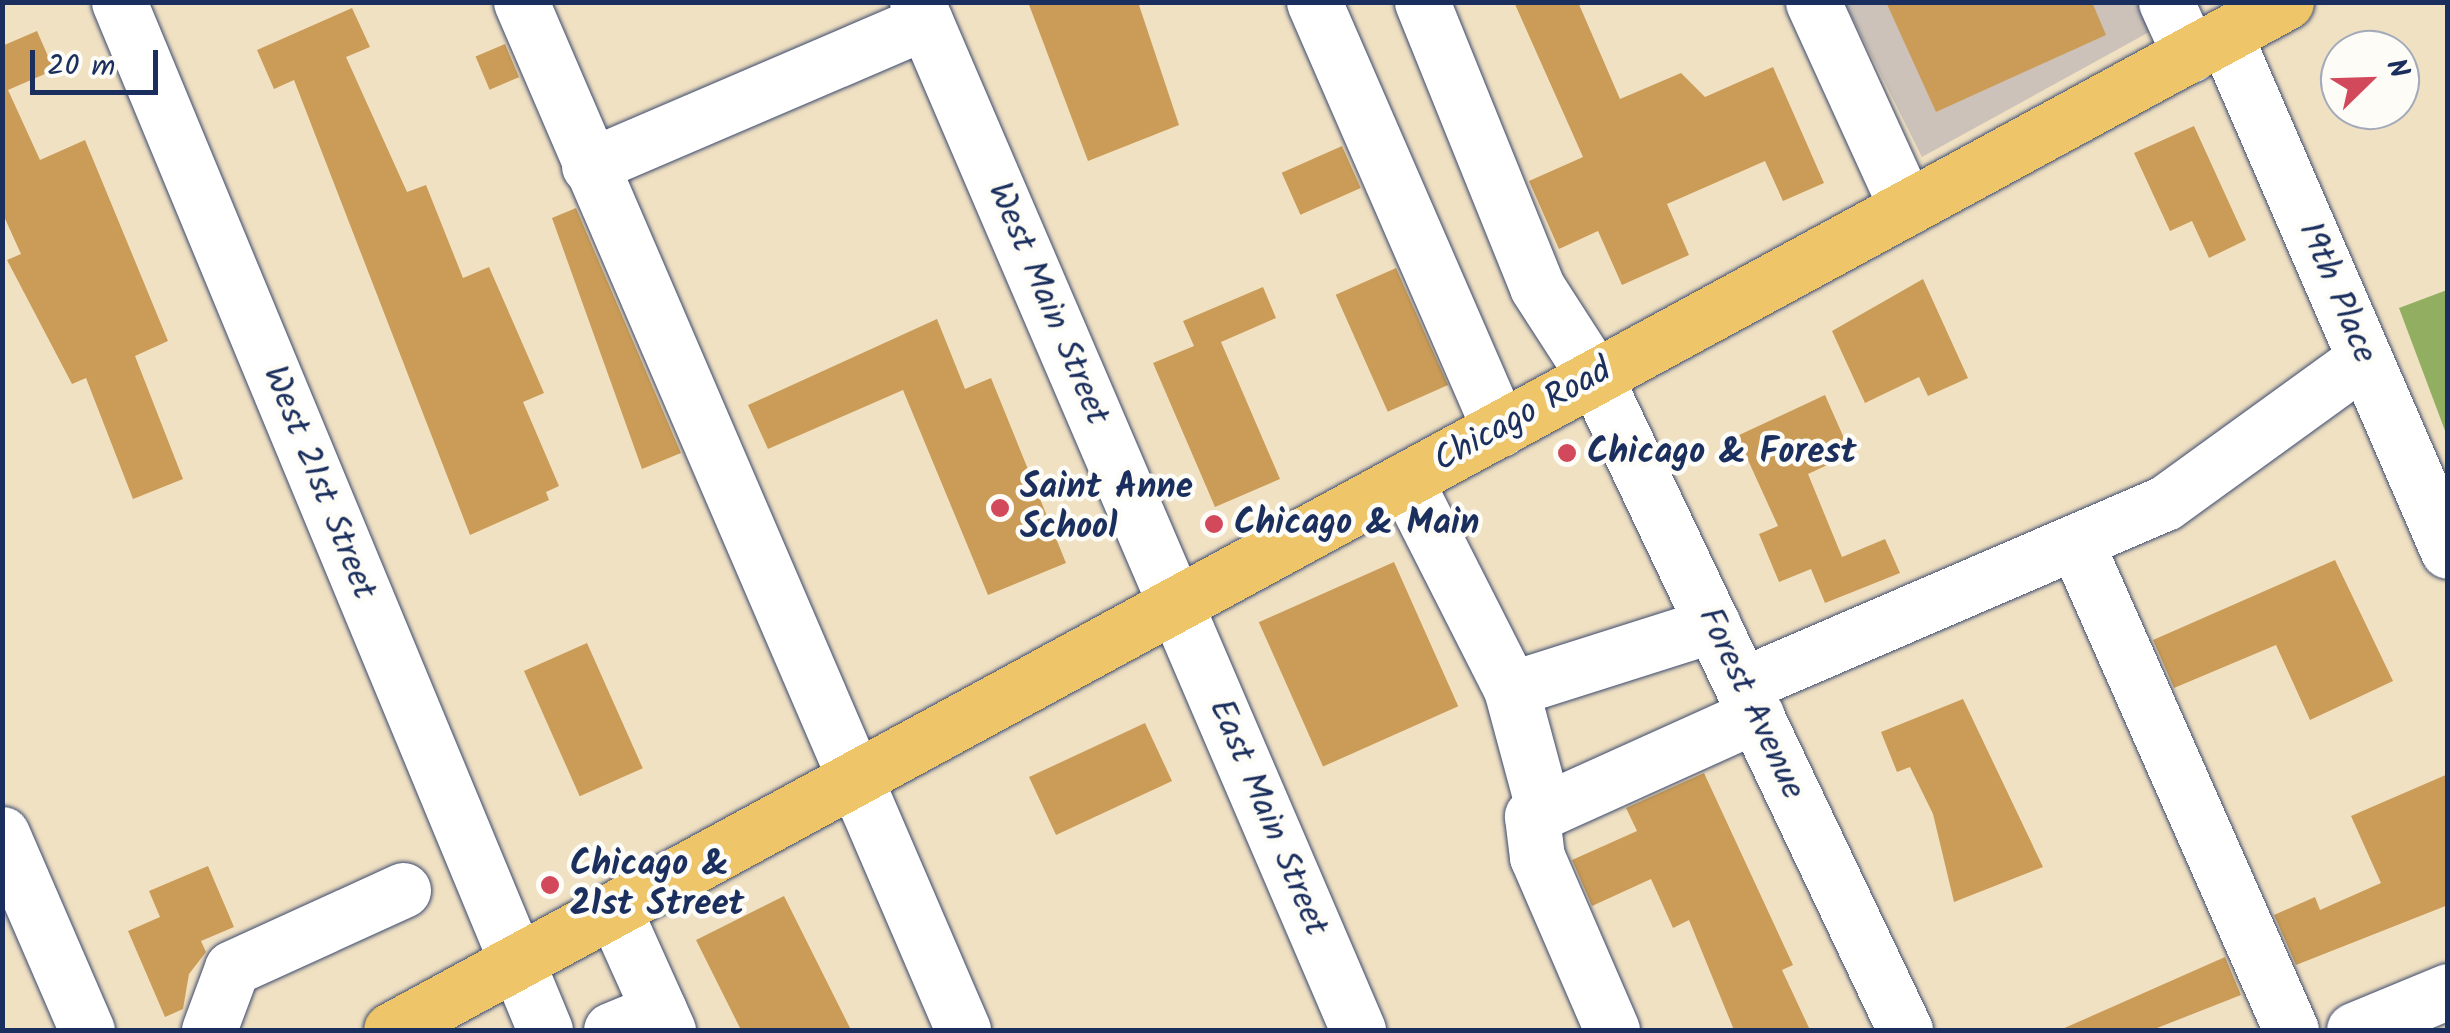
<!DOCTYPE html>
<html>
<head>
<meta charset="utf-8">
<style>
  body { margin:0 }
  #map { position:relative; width:2450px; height:1033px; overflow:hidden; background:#f1e1c3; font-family:Kalam,sans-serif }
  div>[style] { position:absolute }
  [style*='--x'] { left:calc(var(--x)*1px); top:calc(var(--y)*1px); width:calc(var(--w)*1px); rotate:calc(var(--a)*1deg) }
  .industrial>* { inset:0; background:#ccc2b9 }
  .forest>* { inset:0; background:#92af61 }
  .building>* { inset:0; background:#cb9c57; transform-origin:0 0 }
  .roads { filter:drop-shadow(0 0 2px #3b4a6d) drop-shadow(0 0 2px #3b4a6d) }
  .minor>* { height:55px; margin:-27.5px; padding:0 27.5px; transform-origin:27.5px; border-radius:27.5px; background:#fff }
  .major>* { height:55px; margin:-27.5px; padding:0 27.5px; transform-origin:27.5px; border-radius:27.5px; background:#eec569 }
  .dots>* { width:28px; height:28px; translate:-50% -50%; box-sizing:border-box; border:5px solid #fdfcf7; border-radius:50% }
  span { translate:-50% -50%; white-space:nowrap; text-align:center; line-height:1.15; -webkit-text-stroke:9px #fdfcf7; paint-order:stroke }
  .street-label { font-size:35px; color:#1b2f5e }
  .poi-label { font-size:35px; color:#1b2f5e; font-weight:700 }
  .left { translate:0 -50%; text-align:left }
  .frame { position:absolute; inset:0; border:5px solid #1b2f5e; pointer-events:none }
  .north { position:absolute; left:2320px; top:30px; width:100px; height:100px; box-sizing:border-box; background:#fdfcf7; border:2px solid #a3aaba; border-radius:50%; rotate:67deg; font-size:28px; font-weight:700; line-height:40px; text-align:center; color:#1b2f5e }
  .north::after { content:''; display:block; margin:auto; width:35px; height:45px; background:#d1495b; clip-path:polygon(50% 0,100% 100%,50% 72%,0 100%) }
  .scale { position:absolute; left:30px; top:50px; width:128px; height:45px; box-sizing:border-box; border:5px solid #1b2f5e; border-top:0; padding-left:12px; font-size:30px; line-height:35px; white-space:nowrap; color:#1b2f5e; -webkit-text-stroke:8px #fdfcf7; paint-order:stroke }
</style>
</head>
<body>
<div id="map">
  <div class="industrial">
    <div style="clip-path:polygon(1845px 3px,2202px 3px,1922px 157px)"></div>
  </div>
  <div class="forest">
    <div style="clip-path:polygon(2447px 290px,2448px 290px,2447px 436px,2399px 308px)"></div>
  </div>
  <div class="building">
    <div style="clip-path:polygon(1028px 2px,1138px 2px,1179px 125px,1088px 161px)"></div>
    <div style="clip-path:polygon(1514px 2px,1578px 2px,1620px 99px,1681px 73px,1705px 97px,1773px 67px,1824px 183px,1783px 201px,1765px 161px,1667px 204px,1689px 255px,1622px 285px,1598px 231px,1559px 249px,1529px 181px,1583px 157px)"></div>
    <div style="clip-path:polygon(1886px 2px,2092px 2px,2106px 35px,1936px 112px)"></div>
    <div style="clip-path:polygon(352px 8px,370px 47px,346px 57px,407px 192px,426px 185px,463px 278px,489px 267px,544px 393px,523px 402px,559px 486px,546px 492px,549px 500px,470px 535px,294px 80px,274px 89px,257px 50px)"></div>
    <div style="clip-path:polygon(37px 31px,54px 70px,8px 90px,40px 160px,85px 140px,168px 341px,135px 356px,183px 479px,133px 499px,86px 378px,72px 384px,7px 260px,21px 254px,2px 212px,2px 46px)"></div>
    <div style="left:505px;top:44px;width:36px;height:32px;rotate:67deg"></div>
    <div style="clip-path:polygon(2194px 126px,2246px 240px,2209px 258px,2192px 221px,2170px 231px,2134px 153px)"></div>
    <div style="left:1342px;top:146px;width:46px;height:66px;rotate:66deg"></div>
    <div style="clip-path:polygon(576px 208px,681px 453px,642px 469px,552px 218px)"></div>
    <div style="left:1396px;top:268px;width:128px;height:66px;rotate:66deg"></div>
    <div style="clip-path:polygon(1923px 279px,1968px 378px,1928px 396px,1919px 377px,1865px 403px,1832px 331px)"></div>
    <div style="clip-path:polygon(1263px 287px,1276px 318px,1221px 342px,1280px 479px,1215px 507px,1153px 363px,1194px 346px,1183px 321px)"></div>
    <div style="clip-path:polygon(937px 319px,965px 389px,991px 378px,1066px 563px,988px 595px,903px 390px,768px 449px,748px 405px)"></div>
    <div style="clip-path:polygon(1825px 395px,1851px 454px,1808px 474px,1842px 557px,1885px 539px,1900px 573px,1825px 603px,1811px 569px,1779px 582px,1759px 534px,1778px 526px,1737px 436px)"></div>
    <div style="clip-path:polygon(2335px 560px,2393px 681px,2310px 720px,2276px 645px,2174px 688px,2153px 640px)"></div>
    <div style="left:1394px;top:562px;width:158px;height:148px;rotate:66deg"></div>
    <div style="left:587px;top:643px;width:137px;height:69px;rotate:66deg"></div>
    <div style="clip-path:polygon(1963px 699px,2043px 867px,1954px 902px,1933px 814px,1910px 767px,1897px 772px,1881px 732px)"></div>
    <div style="left:1145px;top:723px;width:64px;height:128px;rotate:65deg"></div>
    <div style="clip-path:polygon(1704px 773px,1793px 965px,1782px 970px,1810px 1030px,1734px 1030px,1689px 920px,1673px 928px,1651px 879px,1592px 906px,1572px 860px,1637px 831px,1626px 808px)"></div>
    <div style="clip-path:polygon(2448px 774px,2448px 905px,2296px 965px,2274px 915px,2315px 897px,2320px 910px,2381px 883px,2351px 816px)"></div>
    <div style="clip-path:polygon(208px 866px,234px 927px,201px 941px,206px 952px,189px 974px,183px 1009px,165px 1017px,128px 931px,160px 917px,149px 891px)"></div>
    <div style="clip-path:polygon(784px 896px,851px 1030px,741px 1030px,696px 940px)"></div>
    <div style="clip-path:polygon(2225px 957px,2241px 995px,2152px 1030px,2060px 1030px)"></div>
  </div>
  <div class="roads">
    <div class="minor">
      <div style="--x:119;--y:2;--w:1113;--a:67.49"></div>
      <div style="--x:521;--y:2;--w:1119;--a:66.73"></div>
      <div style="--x:917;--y:2;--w:1119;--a:66.78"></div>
      <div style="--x:1314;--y:2;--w:466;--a:66.5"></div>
      <div style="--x:1422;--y:2;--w:307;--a:68"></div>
      <div style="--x:1537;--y:287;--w:107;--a:57.2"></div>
      <div style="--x:1595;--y:377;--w:723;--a:64.6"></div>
      <div style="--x:1813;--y:2;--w:226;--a:65.5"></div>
      <div style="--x:2166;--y:2;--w:58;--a:65.6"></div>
      <div style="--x:2225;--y:36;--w:561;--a:66.59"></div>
      <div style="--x:589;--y:166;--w:366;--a:-23.2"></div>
      <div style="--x:1405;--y:480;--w:234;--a:63.1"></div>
      <div style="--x:1511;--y:689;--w:212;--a:-17.6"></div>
      <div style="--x:2077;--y:545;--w:530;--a:66.19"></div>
      <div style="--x:1742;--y:685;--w:460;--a:-23.3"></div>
      <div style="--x:2165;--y:503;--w:246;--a:-35.9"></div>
      <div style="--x:1511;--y:689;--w:126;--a:74.9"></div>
      <div style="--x:2;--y:834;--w:214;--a:66.6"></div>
      <div style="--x:614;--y:910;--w:132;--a:65.8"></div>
      <div style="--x:209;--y:1030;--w:66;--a:-69.6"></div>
      <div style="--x:232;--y:968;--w:188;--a:-24.5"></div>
      <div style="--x:611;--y:1030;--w:52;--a:-22.6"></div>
      <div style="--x:1612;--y:1030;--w:189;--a:-113.4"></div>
      <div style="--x:1537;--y:857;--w:41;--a:-97"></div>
      <div style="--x:1532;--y:816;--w:246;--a:-24.3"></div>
      <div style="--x:2354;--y:1030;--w:102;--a:-22.5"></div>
    </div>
    <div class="major">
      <div style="--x:391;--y:1030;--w:2156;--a:-28.48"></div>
    </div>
  </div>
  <div class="dots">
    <div style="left:1567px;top:453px;background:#d1495b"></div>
    <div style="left:1000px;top:508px;background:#d1495b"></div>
    <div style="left:1214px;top:524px;background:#d1495b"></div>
    <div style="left:550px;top:885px;background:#d1495b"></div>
  </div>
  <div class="street-label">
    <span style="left:2336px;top:293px;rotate:67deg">19th Place</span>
    <span style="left:1047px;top:304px;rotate:67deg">West Main Street</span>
    <span style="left:1523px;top:416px;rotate:-29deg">Chicago Road</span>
    <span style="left:318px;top:483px;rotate:68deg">West 21st Street</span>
    <span style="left:1750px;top:704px;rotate:65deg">Forest Avenue</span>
    <span style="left:1267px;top:818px;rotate:67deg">East Main Street</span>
  </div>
  <div class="poi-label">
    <span class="left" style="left:1587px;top:453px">Chicago &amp; Forest</span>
    <span class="left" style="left:1020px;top:508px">Saint Anne<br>School</span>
    <span class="left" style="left:1234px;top:524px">Chicago &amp; Main</span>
    <span class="left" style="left:570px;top:885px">Chicago &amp;<br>21st Street</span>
  </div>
  <div class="frame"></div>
  <div class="north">N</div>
  <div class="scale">20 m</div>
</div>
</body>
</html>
